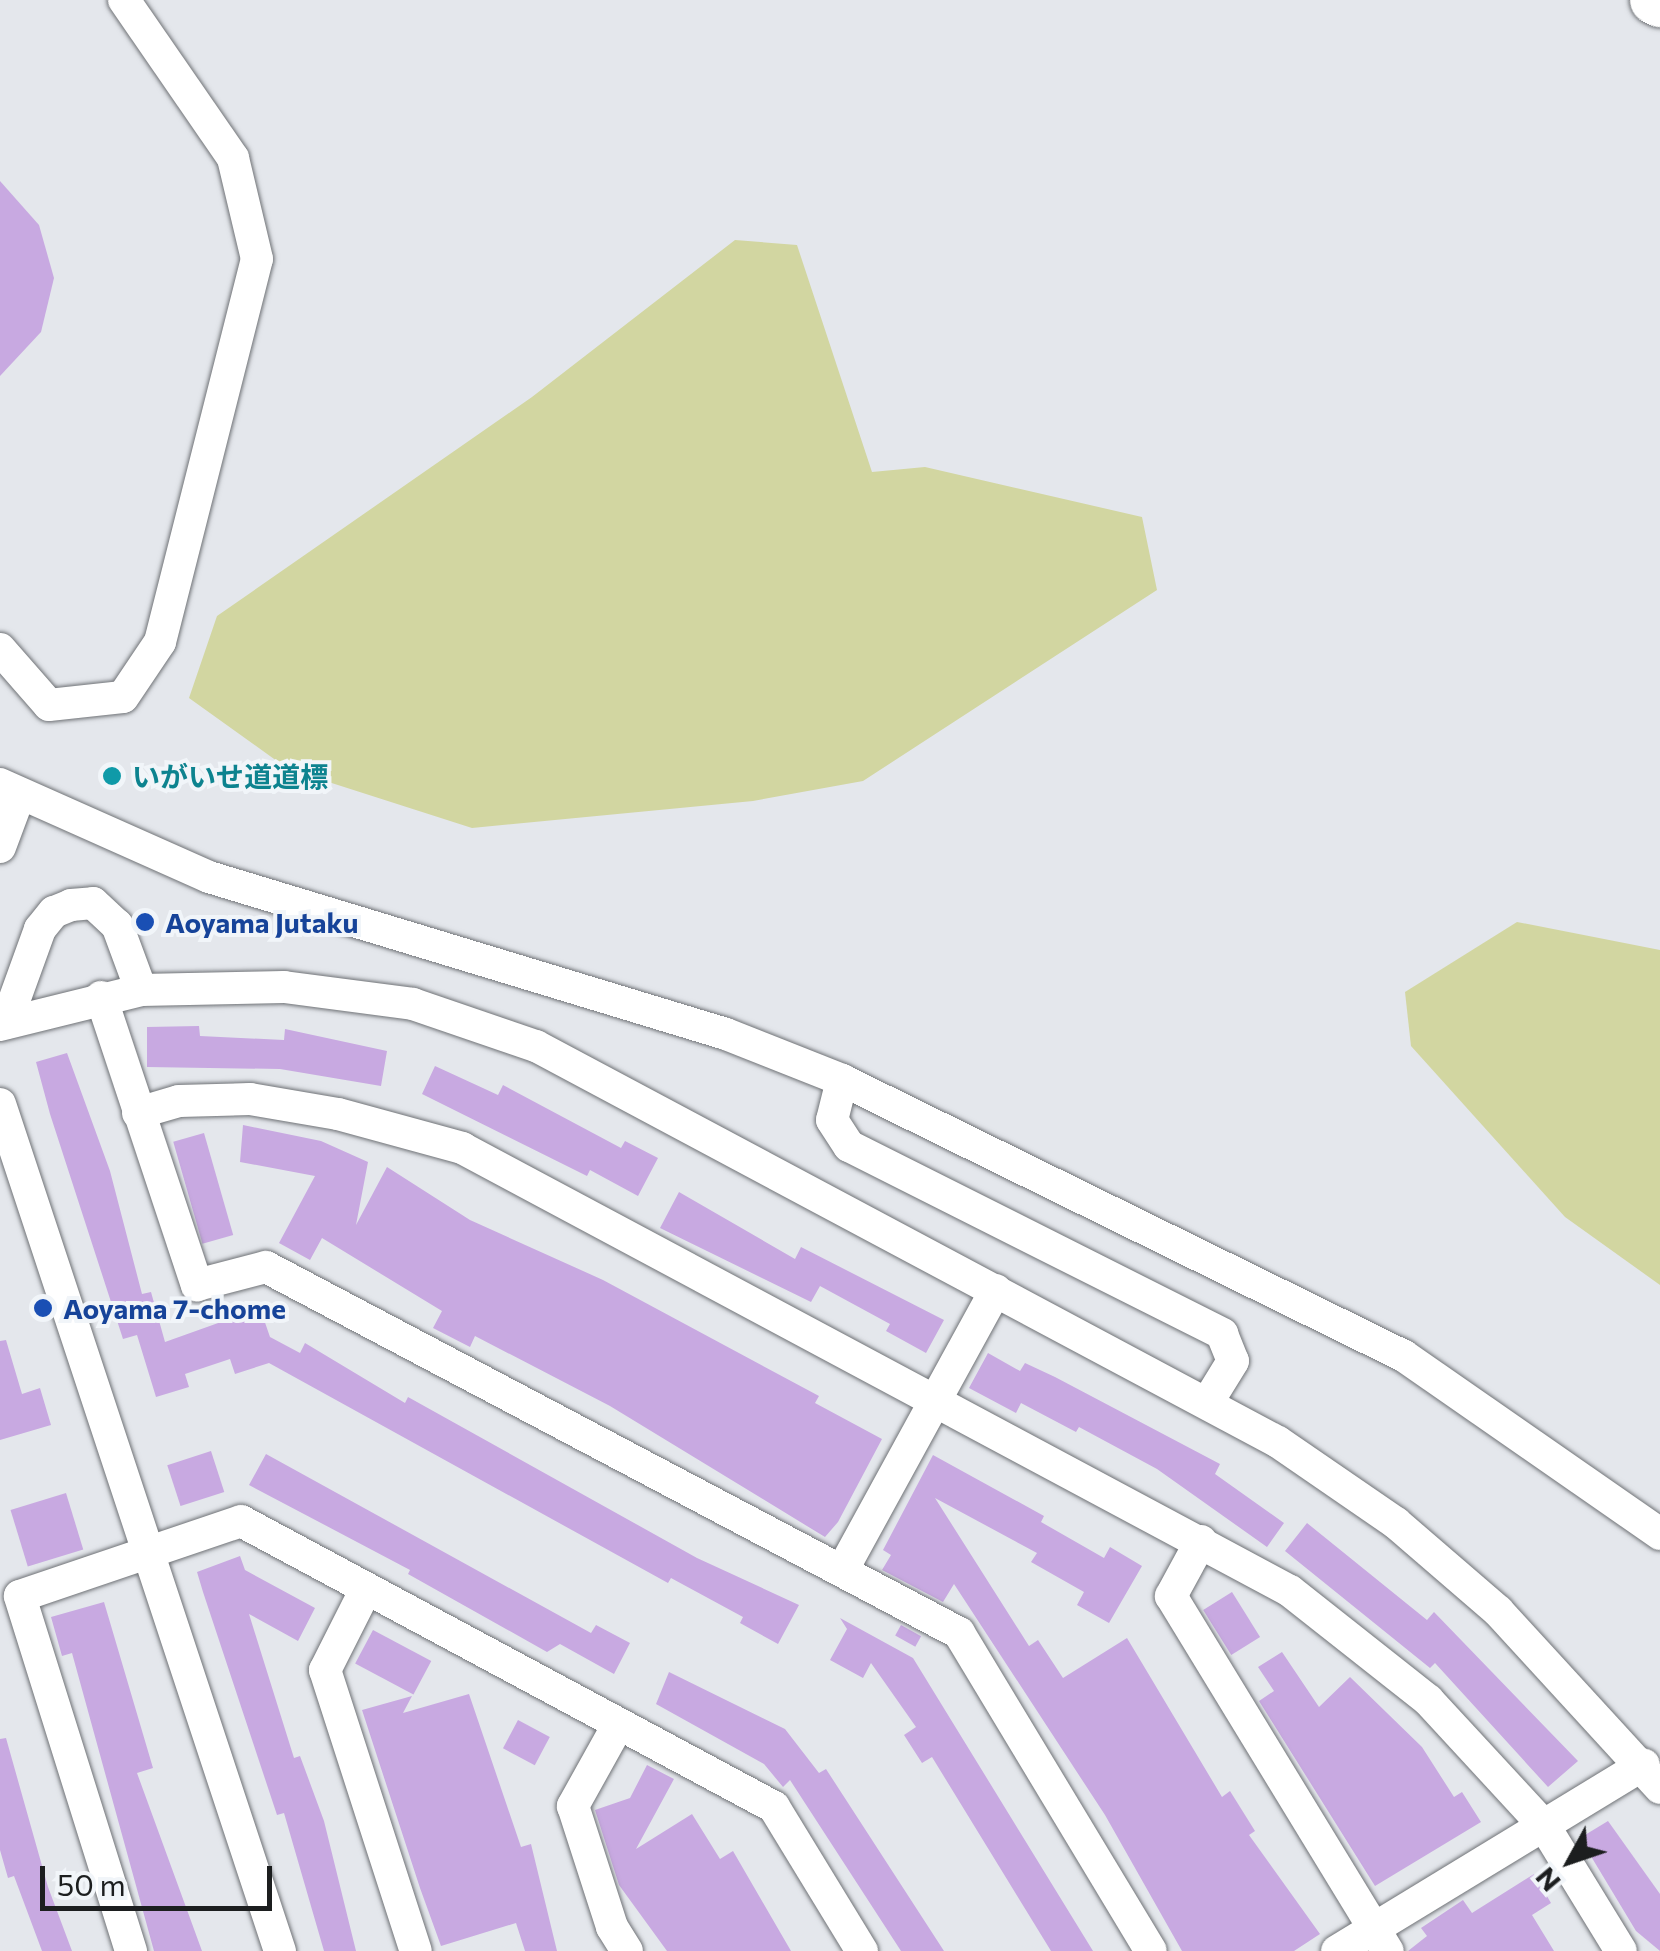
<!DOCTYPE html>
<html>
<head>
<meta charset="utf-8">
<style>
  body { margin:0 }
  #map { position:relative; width:1660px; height:1951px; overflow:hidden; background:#e4e7ec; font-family:Commissioner,"Noto Sans JP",sans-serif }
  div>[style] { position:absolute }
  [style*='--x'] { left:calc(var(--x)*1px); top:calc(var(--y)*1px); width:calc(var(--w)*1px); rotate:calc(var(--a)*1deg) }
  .green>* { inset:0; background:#d2d6a1 }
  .building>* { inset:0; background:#c8a9e1; transform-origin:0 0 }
  .roads { filter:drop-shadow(0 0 2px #6f7276) drop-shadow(0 0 2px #6f7276) }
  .minor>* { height:32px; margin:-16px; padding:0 16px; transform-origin:16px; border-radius:16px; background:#fff }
  .highway>* { height:48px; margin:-24px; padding:0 24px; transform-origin:24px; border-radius:24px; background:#fff }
  .dots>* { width:28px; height:28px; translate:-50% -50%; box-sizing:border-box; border:5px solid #f1f5f9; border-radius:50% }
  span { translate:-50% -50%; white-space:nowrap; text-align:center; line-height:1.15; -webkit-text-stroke:8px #f1f5f9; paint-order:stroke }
  .culture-label { font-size:28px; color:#0d838f; font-weight:700 }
  .left { translate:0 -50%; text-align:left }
  .transit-label { font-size:28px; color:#164399; font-weight:700 }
  .north { position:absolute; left:1520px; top:1811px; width:100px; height:100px; -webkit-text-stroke:8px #f1f5f9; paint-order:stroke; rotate:230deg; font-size:28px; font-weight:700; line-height:40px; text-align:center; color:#1c1e1f }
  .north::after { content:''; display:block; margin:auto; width:35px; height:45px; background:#1c1e1f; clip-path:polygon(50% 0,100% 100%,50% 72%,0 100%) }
  .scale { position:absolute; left:40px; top:1866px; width:232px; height:45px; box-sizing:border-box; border:5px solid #1c1e1f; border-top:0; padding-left:12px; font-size:30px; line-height:35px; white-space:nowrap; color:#1c1e1f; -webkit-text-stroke:8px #f1f5f9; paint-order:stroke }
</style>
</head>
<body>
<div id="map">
  <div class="green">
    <div style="clip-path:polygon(735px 240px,797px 245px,872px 472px,925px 467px,1142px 517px,1157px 590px,863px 781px,753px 801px,472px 828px,288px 769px,189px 698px,217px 616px,532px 397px)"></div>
    <div style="clip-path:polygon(1517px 922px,1660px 950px,1660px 1285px,1565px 1217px,1411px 1046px,1405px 992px)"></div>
  </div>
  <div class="building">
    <div style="clip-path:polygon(0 181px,39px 225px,54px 278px,41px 332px,0 376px)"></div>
    <div style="clip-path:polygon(199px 1026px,200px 1036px,284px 1040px,285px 1029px,387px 1051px,381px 1086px,280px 1069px,147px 1067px,147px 1027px)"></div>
    <div style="clip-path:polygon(67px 1053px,110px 1171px,142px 1294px,151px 1292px,165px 1342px,260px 1308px,270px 1337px,300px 1353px,305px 1343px,405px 1403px,408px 1397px,697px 1558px,799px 1605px,778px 1644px,740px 1623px,743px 1617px,671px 1578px,668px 1583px,269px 1363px,235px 1374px,230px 1359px,185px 1374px,189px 1387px,156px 1397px,137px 1335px,123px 1339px,50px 1114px,36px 1062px)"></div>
    <div style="clip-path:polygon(435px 1066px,498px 1095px,503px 1085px,621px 1148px,625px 1141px,658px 1158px,638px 1196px,590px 1170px,587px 1176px,422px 1094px)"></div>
    <div style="clip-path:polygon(243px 1125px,321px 1141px,368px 1162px,356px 1225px,387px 1167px,470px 1220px,603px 1280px,819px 1396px,815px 1403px,882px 1439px,838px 1522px,825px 1537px,610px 1406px,475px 1336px,470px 1347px,433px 1328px,442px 1311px,322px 1238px,310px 1260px,279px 1243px,315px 1176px,240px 1162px)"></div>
    <div style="left:204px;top:1133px;width:106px;height:32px;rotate:74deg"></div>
    <div style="clip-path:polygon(679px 1192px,795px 1259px,801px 1247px,944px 1320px,926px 1353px,886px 1331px,890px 1324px,820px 1286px,811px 1302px,660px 1228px)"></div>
    <div style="clip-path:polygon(6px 1340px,22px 1394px,40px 1388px,51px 1425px,0 1440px,0 1341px)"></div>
    <div style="clip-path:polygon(988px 1353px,1020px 1371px,1025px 1363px,1055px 1377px,1220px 1464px,1215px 1474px,1284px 1523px,1267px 1547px,1157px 1469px,1079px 1427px,1076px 1432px,1021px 1403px,1016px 1413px,969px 1388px)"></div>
    <div style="left:211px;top:1451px;width:43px;height:46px;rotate:72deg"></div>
    <div style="clip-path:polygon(266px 1454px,591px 1633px,596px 1625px,630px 1643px,614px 1674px,560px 1644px,547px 1652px,408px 1574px,410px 1570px,249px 1485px)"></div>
    <div style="clip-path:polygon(933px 1455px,1044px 1516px,1041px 1522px,1104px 1558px,1110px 1547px,1142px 1566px,1109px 1623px,1077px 1605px,1084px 1592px,1031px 1562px,1037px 1553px,935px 1498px,1029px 1646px,1038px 1640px,1063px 1678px,1127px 1638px,1222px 1797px,1230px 1791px,1255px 1831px,1249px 1835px,1320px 1934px,1294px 1951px,1182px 1951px,1105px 1815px,954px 1584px,943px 1602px,882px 1570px,891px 1555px,883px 1550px)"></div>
    <div style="left:66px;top:1493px;width:59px;height:58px;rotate:73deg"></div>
    <div style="clip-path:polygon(1307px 1523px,1427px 1620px,1434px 1612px,1578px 1761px,1548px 1787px,1435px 1663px,1430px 1668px,1285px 1551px)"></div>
    <div style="clip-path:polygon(240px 1556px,245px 1570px,315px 1608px,298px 1641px,249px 1614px,294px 1758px,300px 1756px,324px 1821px,356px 1951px,324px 1951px,284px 1813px,277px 1815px,203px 1592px,197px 1572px)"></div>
    <div style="left:1232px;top:1592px;width:53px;height:34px;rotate:58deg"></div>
    <div style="clip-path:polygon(104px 1602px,153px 1768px,137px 1773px,202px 1951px,154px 1951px,72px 1653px,62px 1656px,51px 1617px)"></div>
    <div style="clip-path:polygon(840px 1618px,913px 1658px,1093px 1951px,1051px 1951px,932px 1757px,922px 1763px,904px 1735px,916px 1727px,871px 1663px,863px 1678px,830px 1660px,847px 1629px)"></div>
    <div style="left:901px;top:1625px;width:23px;height:12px;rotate:29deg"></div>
    <div style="left:373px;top:1630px;width:66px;height:38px;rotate:28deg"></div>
    <div style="clip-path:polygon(1282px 1652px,1319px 1707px,1350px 1677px,1422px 1747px,1454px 1797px,1462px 1792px,1481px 1822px,1375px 1886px,1259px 1701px,1274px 1691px,1258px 1667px)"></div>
    <div style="clip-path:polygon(669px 1672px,785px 1729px,819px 1773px,826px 1769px,944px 1951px,901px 1951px,790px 1780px,783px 1787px,764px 1764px,656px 1704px)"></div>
    <div style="clip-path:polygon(469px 1694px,521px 1847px,531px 1844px,557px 1951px,525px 1951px,516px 1923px,441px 1946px,420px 1888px,362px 1710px,412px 1696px,403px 1713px)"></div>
    <div style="left:518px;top:1720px;width:36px;height:32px;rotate:28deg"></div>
    <div style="clip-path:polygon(6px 1738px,48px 1887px,72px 1951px,42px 1951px,14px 1876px,8px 1878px,0 1850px,0 1739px)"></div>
    <div style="clip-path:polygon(647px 1765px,674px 1779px,636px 1849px,692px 1814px,720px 1859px,733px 1851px,791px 1951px,667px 1951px,619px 1885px,595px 1810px,630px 1798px)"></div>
    <div style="clip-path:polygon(1608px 1821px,1660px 1894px,1660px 1951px,1636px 1931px,1580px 1838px)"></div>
    <div style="clip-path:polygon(1534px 1874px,1551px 1903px,1532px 1915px,1554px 1951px,1408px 1951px,1427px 1936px,1421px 1928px,1463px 1900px,1472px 1913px)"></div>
  </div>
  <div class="roads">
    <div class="minor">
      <div style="--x:0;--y:649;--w:74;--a:48.8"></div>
      <div style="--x:49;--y:705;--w:74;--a:-6.2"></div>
      <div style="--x:123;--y:697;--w:66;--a:-56.1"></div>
      <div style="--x:160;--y:642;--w:395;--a:-75.8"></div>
      <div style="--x:257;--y:259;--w:104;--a:-103.4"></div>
      <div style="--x:233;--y:158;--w:192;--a:-124.6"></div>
      <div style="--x:0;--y:784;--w:229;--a:24"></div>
      <div style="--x:209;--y:877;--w:540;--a:16.89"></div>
      <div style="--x:726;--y:1034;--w:125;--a:21.6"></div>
      <div style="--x:842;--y:1080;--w:626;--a:26.16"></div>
      <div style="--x:1404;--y:1356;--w:312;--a:34.8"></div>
      <div style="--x:0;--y:847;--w:54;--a:-69.6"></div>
      <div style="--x:101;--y:997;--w:304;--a:71.6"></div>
      <div style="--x:197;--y:1285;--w:71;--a:-14.6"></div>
      <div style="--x:266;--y:1267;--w:784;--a:27.84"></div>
      <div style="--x:959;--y:1633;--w:371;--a:58.9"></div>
      <div style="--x:6;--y:1023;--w:100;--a:-70.1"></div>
      <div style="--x:40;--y:929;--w:22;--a:-51"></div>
      <div style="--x:54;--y:912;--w:18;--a:-22"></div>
      <div style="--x:71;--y:905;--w:22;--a:-5"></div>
      <div style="--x:93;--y:903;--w:33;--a:43"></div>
      <div style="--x:117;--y:925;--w:69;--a:69.7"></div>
      <div style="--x:0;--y:1025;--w:145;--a:-13.9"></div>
      <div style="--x:141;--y:990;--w:143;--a:-1.2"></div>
      <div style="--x:284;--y:987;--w:130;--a:7.5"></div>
      <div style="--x:413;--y:1004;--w:130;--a:18.9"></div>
      <div style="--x:536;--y:1046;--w:841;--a:28.09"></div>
      <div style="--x:1278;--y:1442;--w:143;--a:34.5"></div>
      <div style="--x:1396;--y:1523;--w:135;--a:40.8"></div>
      <div style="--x:1498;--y:1611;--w:240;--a:47.5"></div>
      <div style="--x:842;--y:1080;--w:41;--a:104"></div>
      <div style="--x:832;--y:1120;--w:31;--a:57"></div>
      <div style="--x:849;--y:1146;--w:418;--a:26.7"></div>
      <div style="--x:1222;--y:1334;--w:29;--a:68"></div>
      <div style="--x:1233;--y:1361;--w:46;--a:121.6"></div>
      <div style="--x:0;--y:1104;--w:892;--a:71.71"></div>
      <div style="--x:138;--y:1113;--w:43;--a:-16.3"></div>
      <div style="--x:179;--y:1101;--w:71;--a:-1.6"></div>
      <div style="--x:250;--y:1099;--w:89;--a:9.7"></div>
      <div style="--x:338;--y:1114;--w:129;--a:15.3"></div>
      <div style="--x:462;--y:1148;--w:939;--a:28.15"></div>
      <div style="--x:1290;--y:1591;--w:176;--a:38.3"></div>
      <div style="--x:1428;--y:1700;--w:173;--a:47.3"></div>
      <div style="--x:1545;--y:1827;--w:145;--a:58.5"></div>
      <div style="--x:1201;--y:1541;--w:63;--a:118.6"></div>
      <div style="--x:1171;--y:1596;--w:416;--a:58.6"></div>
      <div style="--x:843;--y:1569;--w:318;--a:-61.3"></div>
      <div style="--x:366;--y:1589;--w:91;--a:116.8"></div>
      <div style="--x:325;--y:1670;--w:295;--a:72.1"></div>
      <div style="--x:618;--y:1725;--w:93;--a:119.1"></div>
      <div style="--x:573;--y:1806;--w:127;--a:72.1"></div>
      <div style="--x:612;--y:1927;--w:28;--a:58"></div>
      <div style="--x:131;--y:1951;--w:372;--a:-107.4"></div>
      <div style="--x:20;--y:1596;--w:233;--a:-18.7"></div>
      <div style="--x:241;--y:1521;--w:605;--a:28.22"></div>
      <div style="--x:774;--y:1807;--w:169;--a:58.6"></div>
      <div style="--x:1337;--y:1951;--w:359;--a:-31.3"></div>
    </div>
    <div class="highway">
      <div style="--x:1654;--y:0;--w:7;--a:27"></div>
    </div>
  </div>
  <div class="dots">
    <div style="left:112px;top:776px;background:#0f9aa8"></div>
    <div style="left:145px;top:922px;background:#1a4fb4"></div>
    <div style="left:43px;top:1308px;background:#1a4fb4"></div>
  </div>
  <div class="culture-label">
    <span class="left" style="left:132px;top:776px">いがいせ道道標</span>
  </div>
  <div class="transit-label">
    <span class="left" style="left:165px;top:922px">Aoyama Jutaku</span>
    <span class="left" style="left:63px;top:1308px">Aoyama 7-chome</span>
  </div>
  <div class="north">N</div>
  <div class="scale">50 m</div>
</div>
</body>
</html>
